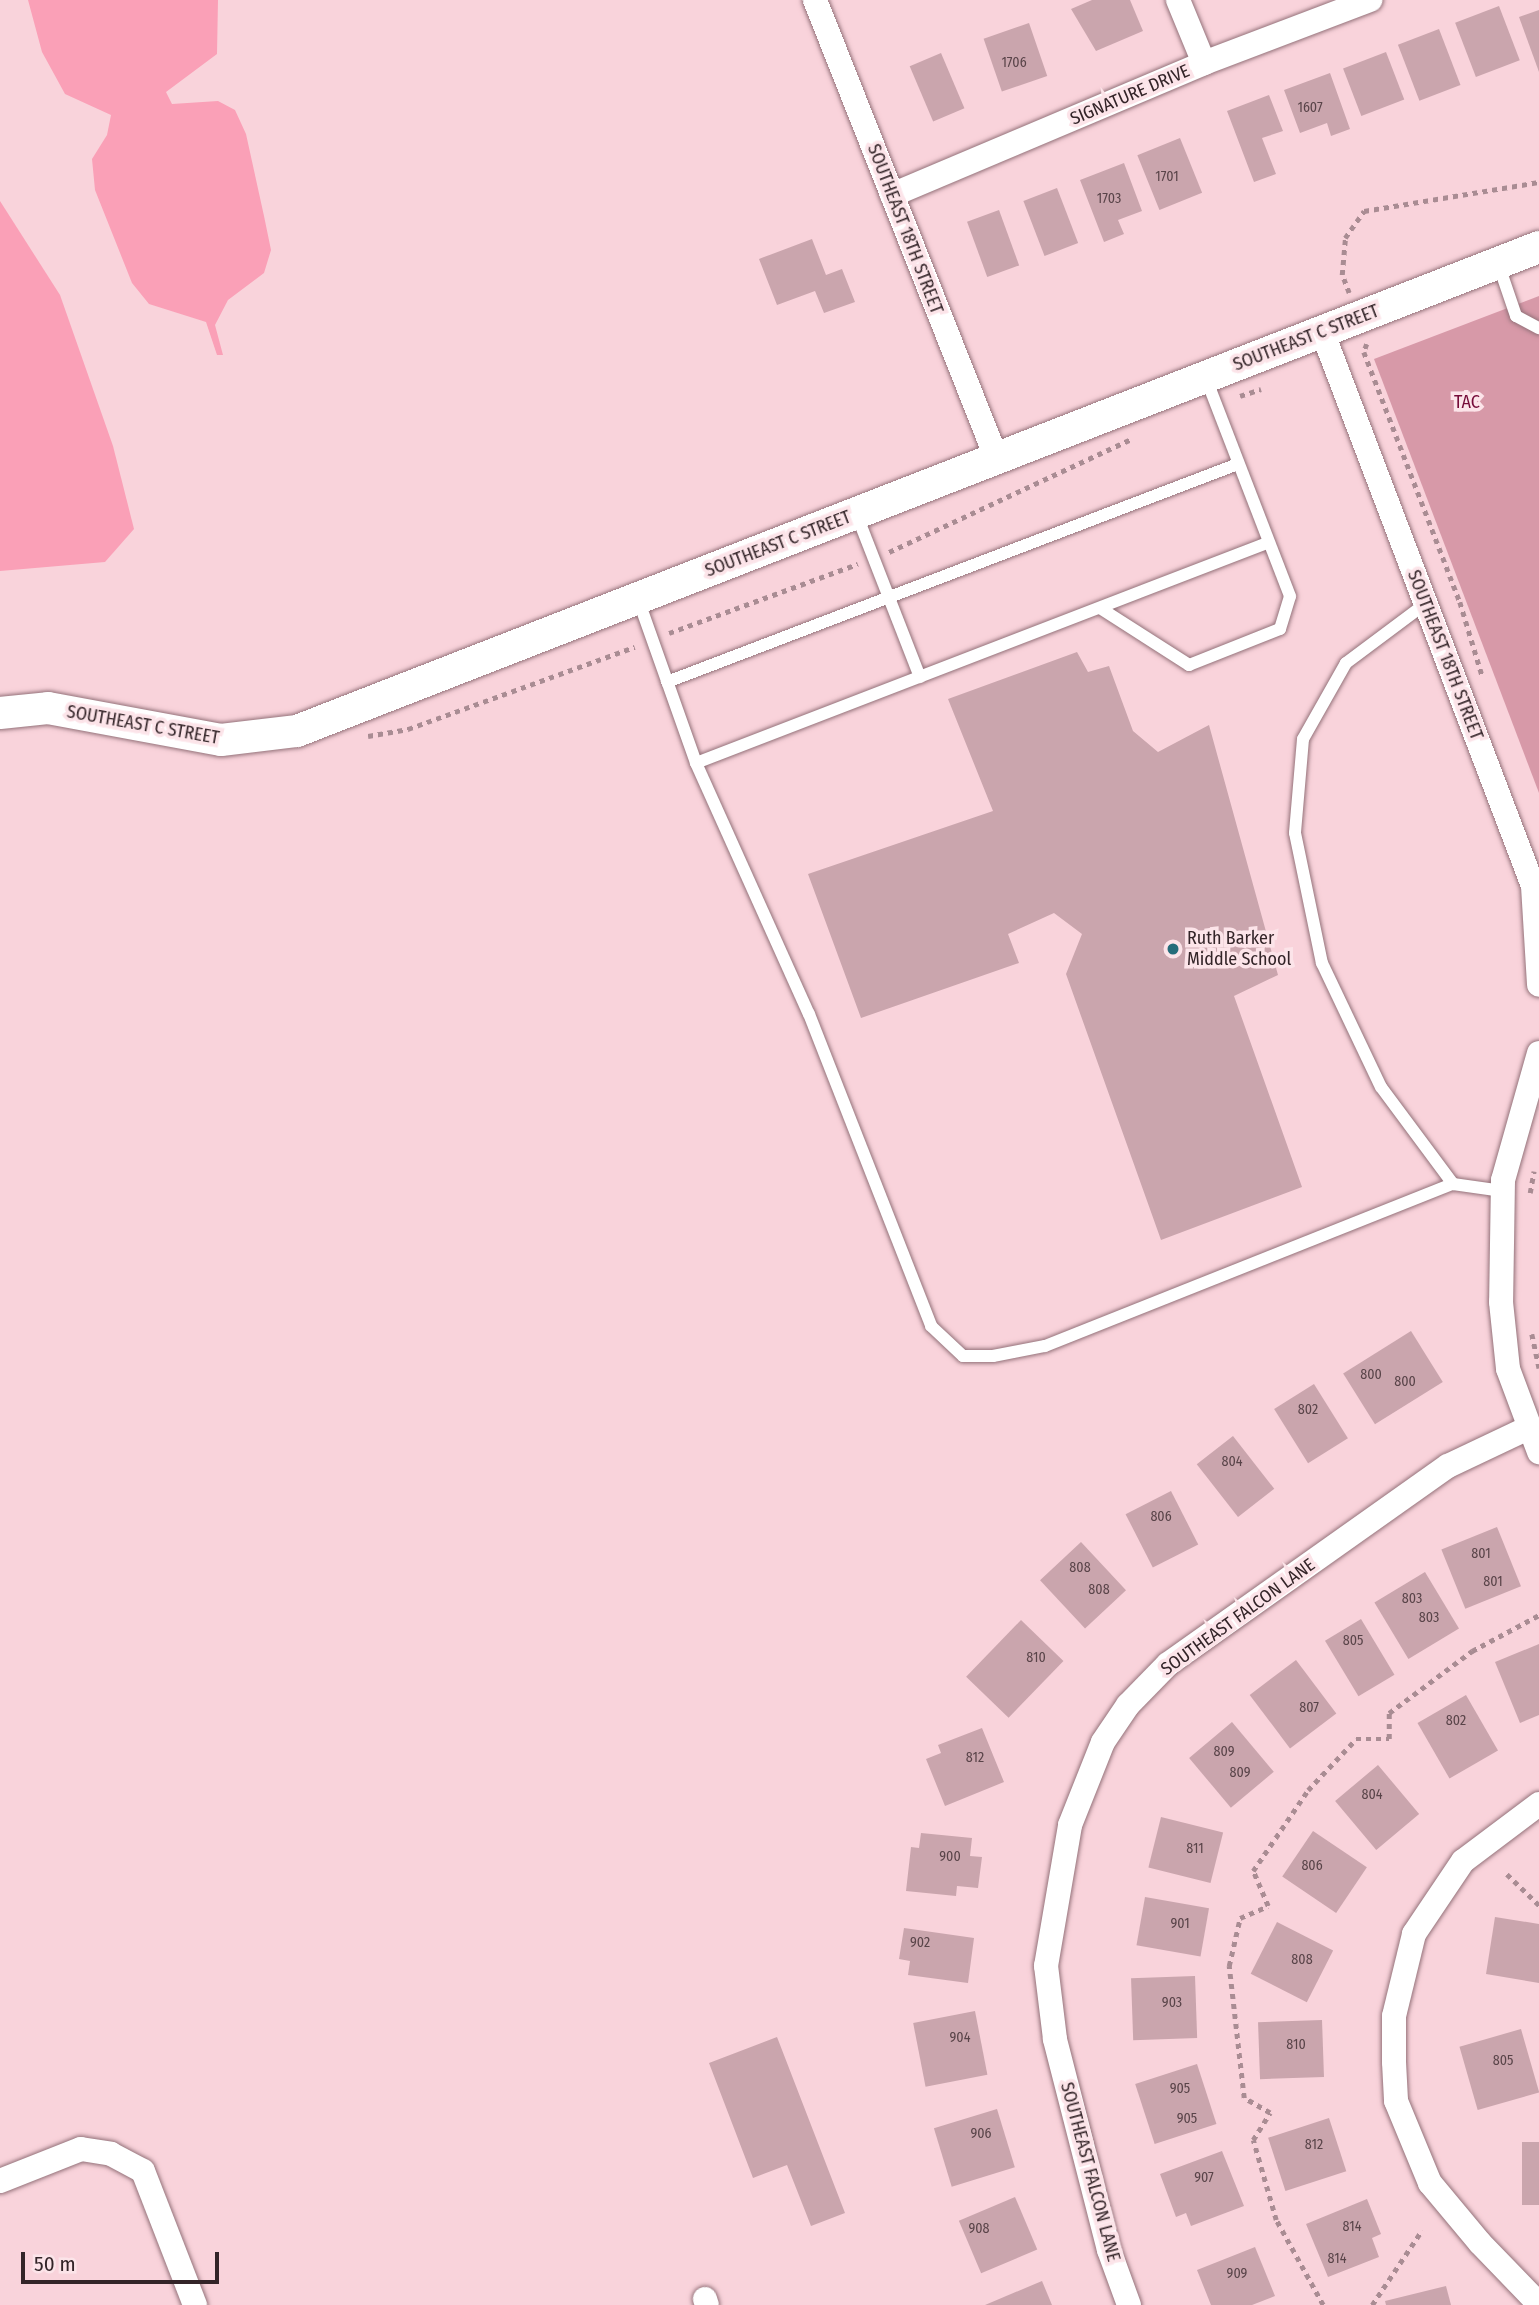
<!DOCTYPE html>
<html>
<head>
<meta charset="utf-8">
<style>
  body { margin:0 }
  #map { position:relative; width:1539px; height:2305px; overflow:hidden; background:#f9d3db; font-family:"Fira Sans Condensed",sans-serif }
  div>[style] { position:absolute }
  [style*='--x'] { left:calc(var(--x)*1px); top:calc(var(--y)*1px); width:calc(var(--w)*1px); rotate:calc(var(--a)*1deg) }
  .green>* { inset:0; background:#d799a8 }
  .water>* { inset:0; background:#faa0b7 }
  .building>* { inset:0; background:#caa5ad; transform-origin:0 0 }
  .path>* { height:4.5px; margin-top:-2.25px; transform-origin:0; background:repeating-linear-gradient(90deg,#a98c93 0 5px,transparent 0 10px) }
  .roads { filter:drop-shadow(0 0 2px #94727a) drop-shadow(0 0 2px #94727a) }
  .service>* { height:12px; margin:-6px; padding:0 6px; transform-origin:6px; border-radius:6px; background:#fff }
  .minor>* { height:24px; margin:-12px; padding:0 12px; transform-origin:12px; border-radius:12px; background:#fff }
  .tertiary>* { height:32px; margin:-16px; padding:0 16px; transform-origin:16px; border-radius:16px; background:#fff }
  .dots>* { width:19px; height:19px; translate:-50% -50%; box-sizing:border-box; border:4px solid #fce4e9; border-radius:50% }
  span { translate:-50% -50%; white-space:nowrap; text-align:center; line-height:1.15; -webkit-text-stroke:7px #fce4e9; paint-order:stroke }
  .number-label { font-size:14px; color:#594449 }
  .number-label span { -webkit-text-stroke-width:0 }
  .street-label { font-size:18px; color:#332428 }
  .park-label { font-size:18px; color:#750a38 }
  .poi-label { font-size:18px; color:#332428 }
  .left { translate:0 -50%; text-align:left }
  .scale { position:absolute; left:21px; top:2252px; width:198px; height:32px; box-sizing:border-box; border:4px solid #332428; border-top:0; padding-left:9px; font-size:21px; line-height:24px; white-space:nowrap; color:#332428; -webkit-text-stroke:5px #fce4e9; paint-order:stroke }
</style>
</head>
<body>
<div id="map">
  <div class="green">
    <div style="clip-path:polygon(1539px 296px,1539px 793px,1374px 359px)"></div>
  </div>
  <div class="water">
    <div style="clip-path:polygon(28px 0,218px 0,217px 54px,166px 92px,172px 104px,218px 101px,235px 110px,246px 134px,264px 216px,271px 250px,264px 273px,228px 300px,215px 325px,223px 355px,217px 355px,206px 322px,149px 304px,132px 283px,95px 190px,92px 159px,107px 135px,111px 115px,65px 94px,42px 52px)"></div>
    <div style="clip-path:polygon(0 201px,60px 295px,113px 446px,134px 529px,105px 562px,0 571px)"></div>
  </div>
  <div class="building">
    <div style="clip-path:polygon(1092px 0,1130px 0,1143px 31px,1096px 51px,1071px 9px)"></div>
    <div style="left:1499px;top:6px;width:58px;height:47px;rotate:69deg"></div>
    <div style="clip-path:polygon(1539px 10px,1539px 72px,1519px 17px)"></div>
    <div style="left:1029px;top:23px;width:56px;height:48px;rotate:71deg"></div>
    <div style="left:1439px;top:29px;width:60px;height:44px;rotate:69deg"></div>
    <div style="left:1386px;top:52px;width:51px;height:46px;rotate:69deg"></div>
    <div style="left:941px;top:53px;width:60px;height:34px;rotate:67deg"></div>
    <div style="clip-path:polygon(1330px 73px,1350px 129px,1331px 136px,1327px 123px,1300px 133px,1284px 90px)"></div>
    <div style="clip-path:polygon(1269px 95px,1283px 131px,1262px 138px,1276px 174px,1254px 182px,1227px 111px)"></div>
    <div style="left:1180px;top:138px;width:59px;height:46px;rotate:68deg"></div>
    <div style="clip-path:polygon(1124px 163px,1142px 211px,1118px 220px,1124px 234px,1104px 242px,1080px 180px)"></div>
    <div style="left:1057px;top:188px;width:59px;height:36px;rotate:69deg"></div>
    <div style="left:999px;top:210px;width:59px;height:34px;rotate:70deg"></div>
    <div style="clip-path:polygon(812px 239px,826px 275px,842px 269px,855px 302px,824px 313px,815px 291px,777px 305px,759px 259px)"></div>
    <div style="clip-path:polygon(1077px 652px,1088px 672px,1109px 666px,1133px 731px,1158px 752px,1209px 725px,1278px 975px,1234px 996px,1302px 1187px,1161px 1240px,1066px 974px,1082px 934px,1054px 913px,1008px 934px,1019px 963px,861px 1018px,808px 874px,993px 811px,948px 699px)"></div>
    <div style="left:1411px;top:1331px;width:60px;height:80px;rotate:58deg"></div>
    <div style="left:1314px;top:1384px;width:64px;height:47px;rotate:58deg"></div>
    <div style="left:1233px;top:1436px;width:67px;height:46px;rotate:52deg"></div>
    <div style="left:1171px;top:1491px;width:60px;height:51px;rotate:63deg"></div>
    <div style="left:1497px;top:1527px;width:64px;height:60px;rotate:68deg"></div>
    <div style="left:1081px;top:1542px;width:66px;height:56px;rotate:47deg"></div>
    <div style="left:1425px;top:1572px;width:66px;height:59px;rotate:59deg"></div>
    <div style="left:1361px;top:1619px;width:65px;height:42px;rotate:59deg"></div>
    <div style="left:1021px;top:1620px;width:59px;height:79px;rotate:44deg"></div>
    <div style="clip-path:polygon(1539px 1644px,1539px 1715px,1520px 1723px,1495px 1662px)"></div>
    <div style="left:1296px;top:1660px;width:67px;height:58px;rotate:53deg"></div>
    <div style="left:1466px;top:1695px;width:64px;height:56px;rotate:60deg"></div>
    <div style="left:1232px;top:1722px;width:65px;height:56px;rotate:50deg"></div>
    <div style="clip-path:polygon(982px 1728px,1004px 1782px,945px 1806px,926px 1759px,941px 1753px,938px 1745px)"></div>
    <div style="left:1378px;top:1765px;width:64px;height:56px;rotate:50deg"></div>
    <div style="left:1161px;top:1817px;width:64px;height:52px;rotate:14deg"></div>
    <div style="left:1313px;top:1831px;width:65px;height:55px;rotate:34deg"></div>
    <div style="clip-path:polygon(921px 1833px,972px 1838px,970px 1856px,982px 1857px,978px 1888px,957px 1886px,956px 1896px,906px 1891px,911px 1847px,919px 1848px)"></div>
    <div style="left:1145px;top:1897px;width:65px;height:49px;rotate:10deg"></div>
    <div style="clip-path:polygon(1495px 1917px,1539px 1924px,1539px 1983px,1486px 1974px)"></div>
    <div style="left:1277px;top:1922px;width:63px;height:58px;rotate:27deg"></div>
    <div style="clip-path:polygon(904px 1928px,974px 1938px,968px 1983px,908px 1975px,910px 1961px,899px 1959px)"></div>
    <div style="left:1195px;top:1976px;width:62px;height:64px;rotate:88deg"></div>
    <div style="left:975px;top:2011px;width:65px;height:63px;rotate:79deg"></div>
    <div style="left:1322px;top:2020px;width:57px;height:64px;rotate:88deg"></div>
    <div style="left:1521px;top:2029px;width:66px;height:64px;rotate:74deg"></div>
    <div style="clip-path:polygon(777px 2037px,845px 2213px,811px 2226px,787px 2165px,753px 2178px,709px 2063px)"></div>
    <div style="left:1197px;top:2064px;width:63px;height:65px;rotate:72deg"></div>
    <div style="left:997px;top:2109px;width:61px;height:66px;rotate:73deg"></div>
    <div style="left:1329px;top:2118px;width:56px;height:64px;rotate:72deg"></div>
    <div style="left:1522px;top:2142px;width:17px;height:63px"></div>
    <div style="clip-path:polygon(1222px 2151px,1244px 2206px,1191px 2226px,1186px 2213px,1176px 2217px,1160px 2174px)"></div>
    <div style="left:1015px;top:2197px;width:57px;height:61px;rotate:67deg"></div>
    <div style="clip-path:polygon(1367px 2199px,1381px 2234px,1372px 2238px,1379px 2257px,1328px 2277px,1306px 2224px)"></div>
    <div style="clip-path:polygon(1255px 2247px,1275px 2296px,1252px 2305px,1211px 2305px,1197px 2270px)"></div>
    <div style="clip-path:polygon(1042px 2281px,1052px 2305px,985px 2305px)"></div>
    <div style="clip-path:polygon(1446px 2286px,1451px 2305px,1386px 2305px,1385px 2301px)"></div>
  </div>
  <div class="path">
    <div style="--x:1349;--y:293;--w:19;--a:-111"></div>
    <div style="--x:1342;--y:275;--w:37;--a:-85"></div>
    <div style="--x:1345;--y:238;--w:33;--a:-55"></div>
    <div style="--x:1364;--y:211;--w:177;--a:-9.4"></div>
    <div style="--x:1367;--y:344;--w:9;--a:111"></div>
    <div style="--x:1364;--y:352;--w:268;--a:69"></div>
    <div style="--x:1460;--y:602;--w:79;--a:73.2"></div>
    <div style="--x:1240;--y:396;--w:22;--a:-18"></div>
    <div style="--x:889;--y:552;--w:267;--a:-25"></div>
    <div style="--x:669;--y:633;--w:201;--a:-20.1"></div>
    <div style="--x:368;--y:736;--w:41;--a:-9.9"></div>
    <div style="--x:408;--y:729;--w:241;--a:-19.9"></div>
    <div style="--x:1530;--y:1193;--w:22;--a:-80"></div>
    <div style="--x:1532;--y:1334;--w:35;--a:78"></div>
    <div style="--x:1507;--y:1874;--w:45;--a:44.1"></div>
    <div style="--x:1323;--y:2305;--w:97;--a:-118.9"></div>
    <div style="--x:1276;--y:2220;--w:83;--a:-106"></div>
    <div style="--x:1253;--y:2140;--w:32;--a:-58"></div>
    <div style="--x:1270;--y:2113;--w:30;--a:-150"></div>
    <div style="--x:1244;--y:2098;--w:133;--a:-96.5"></div>
    <div style="--x:1229;--y:1966;--w:49;--a:-77.1"></div>
    <div style="--x:1240;--y:1918;--w:30;--a:-23"></div>
    <div style="--x:1268;--y:1906;--w:38;--a:-113"></div>
    <div style="--x:1253;--y:1871;--w:98;--a:-55.8"></div>
    <div style="--x:1308;--y:1790;--w:70;--a:-46.7"></div>
    <div style="--x:1356;--y:1739;--w:33;--a:0"></div>
    <div style="--x:1389;--y:1739;--w:26;--a:-90"></div>
    <div style="--x:1389;--y:1713;--w:104;--a:-36.8"></div>
    <div style="--x:1472;--y:1651;--w:76;--a:-28.2"></div>
    <div style="--x:1372;--y:2305;--w:90;--a:-56.3"></div>
  </div>
  <div class="roads">
    <div class="service">
      <div style="--x:1498;--y:263;--w:56;--a:71.2"></div>
      <div style="--x:1516;--y:316;--w:26;--a:28"></div>
      <div style="--x:856;--y:513;--w:176;--a:68.7"></div>
      <div style="--x:638;--y:599;--w:174;--a:70.5"></div>
      <div style="--x:696;--y:763;--w:612;--a:-21.07"></div>
      <div style="--x:1425;--y:604;--w:99;--a:143.2"></div>
      <div style="--x:1346;--y:663;--w:87;--a:119.5"></div>
      <div style="--x:1303;--y:739;--w:94;--a:94.9"></div>
      <div style="--x:1295;--y:833;--w:133;--a:78.3"></div>
      <div style="--x:1322;--y:963;--w:137;--a:64.6"></div>
      <div style="--x:1381;--y:1087;--w:121;--a:53.4"></div>
      <div style="--x:1453;--y:1184;--w:50;--a:8"></div>
      <div style="--x:1100;--y:608;--w:106;--a:32.6"></div>
      <div style="--x:1189;--y:665;--w:98;--a:-21.6"></div>
      <div style="--x:1280;--y:629;--w:34;--a:-73"></div>
      <div style="--x:1290;--y:596;--w:234;--a:-111.1"></div>
      <div style="--x:667;--y:682;--w:611;--a:-20.9"></div>
      <div style="--x:696;--y:763;--w:275;--a:65.8"></div>
      <div style="--x:809;--y:1014;--w:335;--a:68.6"></div>
      <div style="--x:931;--y:1326;--w:44;--a:43.2"></div>
      <div style="--x:963;--y:1356;--w:30;--a:0"></div>
      <div style="--x:993;--y:1356;--w:53;--a:-10.9"></div>
      <div style="--x:1045;--y:1346;--w:439;--a:-21.7"></div>
    </div>
    <div class="minor">
      <div style="--x:815;--y:0;--w:492;--a:68.4"></div>
      <div style="--x:1178;--y:0;--w:68;--a:67.6"></div>
      <div style="--x:892;--y:195;--w:339;--a:-22.9"></div>
      <div style="--x:1204;--y:63;--w:178;--a:-20.8"></div>
      <div style="--x:1322;--y:331;--w:594;--a:69.18"></div>
      <div style="--x:1533;--y:886;--w:99;--a:86.5"></div>
      <div style="--x:1539;--y:1053;--w:132;--a:105.8"></div>
      <div style="--x:1503;--y:1180;--w:122;--a:90.9"></div>
      <div style="--x:1501;--y:1302;--w:67;--a:84"></div>
      <div style="--x:1508;--y:1369;--w:89;--a:69.5"></div>
      <div style="--x:1539;--y:1804;--w:95;--a:143.1"></div>
      <div style="--x:1463;--y:1861;--w:88;--a:123.9"></div>
      <div style="--x:1414;--y:1934;--w:84;--a:103.7"></div>
      <div style="--x:1394;--y:2016;--w:46;--a:90"></div>
      <div style="--x:1394;--y:2062;--w:39;--a:87"></div>
      <div style="--x:1396;--y:2101;--w:89;--a:67.5"></div>
      <div style="--x:1430;--y:2183;--w:78;--a:50.2"></div>
      <div style="--x:1480;--y:2243;--w:85;--a:46"></div>
      <div style="--x:0;--y:2181;--w:87;--a:-21.6"></div>
      <div style="--x:81;--y:2149;--w:30;--a:9"></div>
      <div style="--x:111;--y:2154;--w:36;--a:28"></div>
      <div style="--x:143;--y:2171;--w:144;--a:68.8"></div>
      <div style="--x:705;--y:2299;--w:6;--a:72"></div>
      <div style="--x:1129;--y:2305;--w:59;--a:-110"></div>
      <div style="--x:1109;--y:2250;--w:218;--a:-104.4"></div>
      <div style="--x:1055;--y:2039;--w:74;--a:-97"></div>
      <div style="--x:1046;--y:1966;--w:143;--a:-80.3"></div>
      <div style="--x:1070;--y:1825;--w:89;--a:-68.3"></div>
      <div style="--x:1103;--y:1742;--w:45;--a:-56"></div>
      <div style="--x:1128;--y:1705;--w:57;--a:-45.7"></div>
      <div style="--x:1168;--y:1664;--w:343;--a:-35.3"></div>
      <div style="--x:1448;--y:1466;--w:91;--a:-25.4"></div>
    </div>
    <div class="tertiary">
      <div style="--x:0;--y:713;--w:48;--a:-5.9"></div>
      <div style="--x:48;--y:708;--w:176;--a:10.5"></div>
      <div style="--x:221;--y:740;--w:77;--a:-6.8"></div>
      <div style="--x:297;--y:731;--w:1333;--a:-21.29"></div>
    </div>
  </div>
  <div class="dots">
    <div style="left:1173px;top:949px;background:#256c7a"></div>
  </div>
  <div class="number-label">
    <span style="left:1014px;top:63px">1706</span>
    <span style="left:1310px;top:108px">1607</span>
    <span style="left:1167px;top:177px">1701</span>
    <span style="left:1109px;top:199px">1703</span>
    <span style="left:1371px;top:1375px">800</span>
    <span style="left:1405px;top:1382px">800</span>
    <span style="left:1308px;top:1410px">802</span>
    <span style="left:1232px;top:1462px">804</span>
    <span style="left:1161px;top:1517px">806</span>
    <span style="left:1481px;top:1554px">801</span>
    <span style="left:1080px;top:1568px">808</span>
    <span style="left:1493px;top:1582px">801</span>
    <span style="left:1099px;top:1590px">808</span>
    <span style="left:1412px;top:1599px">803</span>
    <span style="left:1429px;top:1618px">803</span>
    <span style="left:1353px;top:1641px">805</span>
    <span style="left:1036px;top:1658px">810</span>
    <span style="left:1309px;top:1708px">807</span>
    <span style="left:1456px;top:1721px">802</span>
    <span style="left:1224px;top:1752px">809</span>
    <span style="left:975px;top:1758px">812</span>
    <span style="left:1240px;top:1773px">809</span>
    <span style="left:1372px;top:1795px">804</span>
    <span style="left:1195px;top:1849px">811</span>
    <span style="left:950px;top:1857px">900</span>
    <span style="left:1312px;top:1866px">806</span>
    <span style="left:1180px;top:1924px">901</span>
    <span style="left:920px;top:1943px">902</span>
    <span style="left:1302px;top:1960px">808</span>
    <span style="left:1172px;top:2003px">903</span>
    <span style="left:960px;top:2038px">904</span>
    <span style="left:1296px;top:2045px">810</span>
    <span style="left:1503px;top:2061px">805</span>
    <span style="left:1180px;top:2089px">905</span>
    <span style="left:1187px;top:2119px">905</span>
    <span style="left:981px;top:2134px">906</span>
    <span style="left:1314px;top:2145px">812</span>
    <span style="left:1204px;top:2178px">907</span>
    <span style="left:1352px;top:2227px">814</span>
    <span style="left:979px;top:2229px">908</span>
    <span style="left:1337px;top:2259px">814</span>
    <span style="left:1237px;top:2274px">909</span>
  </div>
  <div class="street-label">
    <span style="left:1130px;top:95px;rotate:-23deg">SIGNATURE DRIVE</span>
    <span style="left:905px;top:229px;rotate:69deg">SOUTHEAST 18TH STREET</span>
    <span style="left:1306px;top:338px;rotate:-21deg">SOUTHEAST C STREET</span>
    <span style="left:778px;top:544px;rotate:-21deg">SOUTHEAST C STREET</span>
    <span style="left:1445px;top:655px;rotate:69deg">SOUTHEAST 18TH STREET</span>
    <span style="left:143px;top:725px;rotate:10deg">SOUTHEAST C STREET</span>
    <span style="left:1238px;top:1617px;rotate:-36deg">SOUTHEAST FALCON LANE</span>
    <span style="left:1090px;top:2172px;rotate:75deg">SOUTHEAST FALCON LANE</span>
  </div>
  <div class="park-label">
    <span style="left:1467px;top:402px">TAC</span>
  </div>
  <div class="poi-label">
    <span class="left" style="left:1187px;top:949px">Ruth Barker<br>Middle School</span>
  </div>
  <div class="scale">50 m</div>
</div>
</body>
</html>
